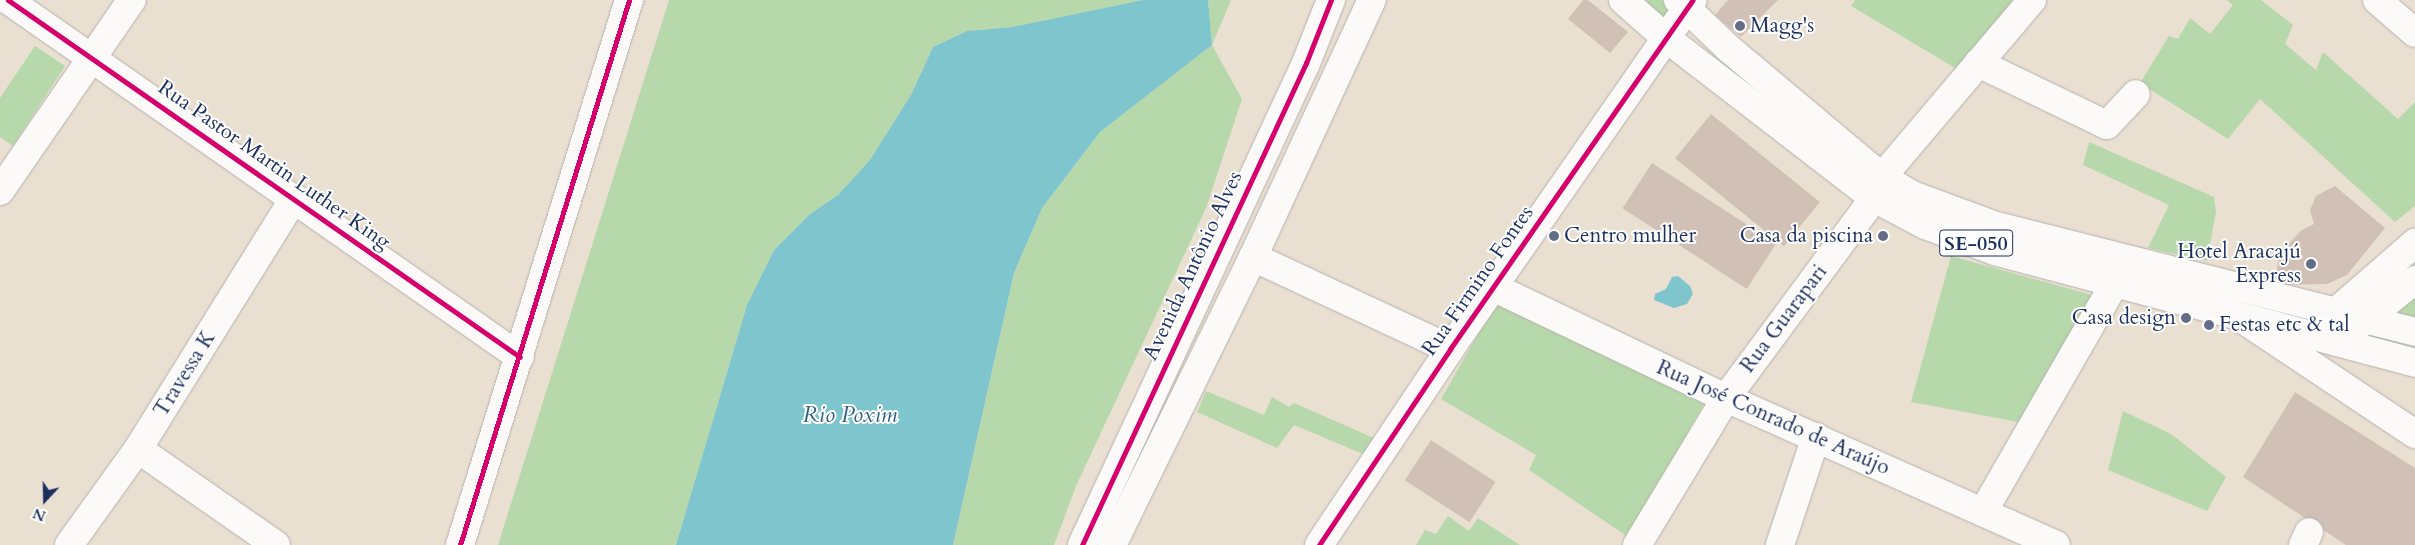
<!DOCTYPE html>
<html>
<head>
<meta charset="utf-8">
<style>
  body { margin:0 }
  #map { position:relative; width:2415px; height:545px; overflow:hidden; background:#eae0d2; font-family:Cardo,serif }
  div>[style] { position:absolute }
  [style*='--x'] { left:calc(var(--x)*1px); top:calc(var(--y)*1px); width:calc(var(--w)*1px); rotate:calc(var(--a)*1deg) }
  .green>* { inset:0; background:#b7d8ab }
  .water>* { inset:0; background:#7ec5ce }
  .building>* { inset:0; background:#d0c0b5; transform-origin:0 0 }
  .roads { filter:drop-shadow(0 0 1px #b6b1ad) drop-shadow(0 0 1px #b6b1ad) }
  .minor>* { height:28px; margin:-14px; padding:0 14px; transform-origin:14px; border-radius:14px; background:#fcfaf8 }
  .major>* { height:28px; margin:-14px; padding:0 14px; transform-origin:14px; border-radius:14px; background:#fcfaf8 }
  .cycleway>* { height:5px; margin:-2.5px; padding:0 2.5px; transform-origin:2.5px; border-radius:2.5px; background:#d6006c }
  .dots>* { width:14px; height:14px; translate:-50% -50%; box-sizing:border-box; border:2px solid #fff; border-radius:50% }
  span { translate:-50% -50%; white-space:nowrap; text-align:center; line-height:1.15; -webkit-text-stroke:4px #fff; paint-order:stroke }
  .shield-label span { padding:1px 4px; background:#fff; border:1px solid; border-radius:4px; -webkit-text-stroke-width:0 }
  .shield-label { font-size:20px; color:#1b2f5e; font-weight:700 }
  .poi-label { font-size:21px; color:#1b2f5e }
  .left { translate:0 -50%; text-align:left }
  .right { translate:-100% -50%; text-align:right }
  .street-label { font-size:21px; color:#1b2f5e }
  .water-label { font-size:22px; color:#2d5f84; font-style:italic }
  .north { position:absolute; left:20px; top:475px; width:50px; height:50px; -webkit-text-stroke:4px #fff; paint-order:stroke; rotate:201deg; font-size:14px; font-weight:700; line-height:20px; text-align:center; color:#1b2f5e }
  .north::after { content:''; display:block; margin:auto; width:18px; height:22px; background:#1b2f5e; clip-path:polygon(50% 0,100% 100%,50% 72%,0 100%) }
</style>
</head>
<body>
<div id="map">
  <div class="green">
    <div style="clip-path:polygon(669px 0,1143px 0,1012px 27px,967px 31px,933px 47px,912px 93px,870px 160px,838px 195px,810px 214px,774px 250px,747px 305px,676px 545px,498px 545px)"></div>
    <div style="clip-path:polygon(1208px 0,1231px 0,1212px 45px,1242px 99px,1206px 208px,1076px 486px,1054px 545px,953px 545px,1014px 273px,1042px 208px,1100px 132px,1212px 45px)"></div>
    <div style="clip-path:polygon(1638px 0,1662px 0,1674px 14px,1666px 26px)"></div>
    <div style="clip-path:polygon(1855px 0,2019px 0,1957px 69px,1851px 6px)"></div>
    <div style="clip-path:polygon(2227px 0,2261px 0,2293px 25px,2285px 44px,2316px 70px,2323px 52px,2398px 119px,2415px 102px,2415px 206px,2395px 222px,2260px 99px,2228px 139px,2140px 83px,2169px 36px,2178px 39px,2190px 18px,2210px 34px,2233px 5px)"></div>
    <div style="clip-path:polygon(35px 46px,65px 66px,13px 146px,0 137px,0 98px)"></div>
    <div style="clip-path:polygon(2089px 142px,2214px 197px,2216px 212px,2207px 261px,2148px 248px,2169px 205px,2083px 165px)"></div>
    <div style="clip-path:polygon(1951px 256px,2099px 297px,2024px 423px,1911px 402px)"></div>
    <div style="clip-path:polygon(2415px 292px,2415px 318px,2386px 313px)"></div>
    <div style="clip-path:polygon(1497px 301px,1704px 404px,1628px 537px,1529px 470px,1536px 455px,1441px 399px)"></div>
    <div style="clip-path:polygon(1206px 391px,1264px 415px,1272px 397px,1289px 407px,1294px 403px,1376px 439px,1363px 454px,1294px 425px,1277px 448px,1197px 412px)"></div>
    <div style="clip-path:polygon(2123px 411px,2171px 434px,2226px 477px,2207px 511px,2108px 470px)"></div>
    <div style="clip-path:polygon(1448px 516px,1469px 531px,1478px 518px,1520px 545px,1416px 545px,1425px 530px,1436px 534px)"></div>
  </div>
  <div class="water">
    <div style="clip-path:polygon(1143px 0,1208px 0,1212px 45px,1100px 132px,1042px 208px,1014px 273px,953px 545px,676px 545px,747px 305px,774px 250px,810px 214px,838px 195px,870px 160px,912px 93px,933px 47px,967px 31px,1012px 27px)"></div>
    <div style="clip-path:polygon(1678px 276px,1690px 286px,1693px 294px,1687px 304px,1674px 308px,1654px 300px,1655px 294px,1666px 289px,1672px 277px)"></div>
  </div>
  <div class="building">
    <div style="clip-path:polygon(1583px 0,1588px 0,1628px 32px,1610px 53px,1568px 19px)"></div>
    <div style="clip-path:polygon(1728px 0,1778px 0,1741px 37px,1715px 15px)"></div>
    <div style="left:1711px;top:114px;width:140px;height:57px;rotate:39deg"></div>
    <div style="left:1652px;top:163px;width:148px;height:54px;rotate:33deg"></div>
    <div style="clip-path:polygon(2335px 186px,2385px 228px,2347px 275px,2327px 284px,2274px 285px,2280px 252px,2302px 230px,2314px 224px,2310px 210px,2316px 196px)"></div>
    <div style="clip-path:polygon(2295px 392px,2415px 468px,2415px 545px,2346px 545px,2243px 477px)"></div>
    <div style="left:1431px;top:440px;width:77px;height:48px;rotate:33deg"></div>
  </div>
  <div class="roads">
    <div class="minor">
      <div style="--x:8;--y:0;--w:624;--a:34.89"></div>
      <div style="--x:2377;--y:0;--w:50;--a:41"></div>
      <div style="--x:1978;--y:63;--w:143;--a:25.7"></div>
      <div style="--x:2107;--y:125;--w:42;--a:-46.9"></div>
      <div style="--x:1882;--y:177;--w:232;--a:-49.7"></div>
      <div style="--x:0;--y:191;--w:232;--a:-55.4"></div>
      <div style="--x:1253;--y:257;--w:217;--a:25"></div>
      <div style="--x:1493;--y:287;--w:258;--a:25.5"></div>
      <div style="--x:1726;--y:398;--w:361;--a:24"></div>
      <div style="--x:2241;--y:318;--w:209;--a:33.7"></div>
      <div style="--x:138;--y:449;--w:168;--a:34.8"></div>
      <div style="--x:1983;--y:512;--w:267;--a:-60.1"></div>
      <div style="--x:69;--y:545;--w:118;--a:-54.3"></div>
      <div style="--x:138;--y:449;--w:296;--a:-58.1"></div>
      <div style="--x:460;--y:545;--w:571;--a:-72.77"></div>
      <div style="--x:1319;--y:545;--w:236;--a:-56.2"></div>
      <div style="--x:1450;--y:349;--w:425;--a:-55.2"></div>
      <div style="--x:1637;--y:545;--w:172;--a:-58.8"></div>
      <div style="--x:1726;--y:398;--w:249;--a:-53.5"></div>
      <div style="--x:1780;--y:545;--w:114;--a:-71.6"></div>
      <div style="--x:2303;--y:545;--w:14;--a:-65"></div>
    </div>
    <div class="major">
      <div style="--x:1623;--y:0;--w:57;--a:41.5"></div>
      <div style="--x:1666;--y:38;--w:262;--a:37.6"></div>
      <div style="--x:1874;--y:198;--w:58;--a:27.9"></div>
      <div style="--x:1925;--y:225;--w:75;--a:20.4"></div>
      <div style="--x:1995;--y:251;--w:435;--a:14.9"></div>
      <div style="--x:1678;--y:0;--w:69;--a:43.8"></div>
      <div style="--x:1728;--y:48;--w:201;--a:40"></div>
      <div style="--x:1882;--y:177;--w:35;--a:31"></div>
      <div style="--x:1912;--y:195;--w:86;--a:20.3"></div>
      <div style="--x:1993;--y:225;--w:435;--a:14.2"></div>
      <div style="--x:2324;--y:322;--w:121;--a:-41"></div>
      <div style="--x:2355;--y:328;--w:77;--a:-38.7"></div>
      <div style="--x:1082;--y:545;--w:532;--a:-65.07"></div>
      <div style="--x:1306;--y:63;--w:68;--a:-68.4"></div>
      <div style="--x:1112;--y:545;--w:321;--a:-63.9"></div>
      <div style="--x:1253;--y:257;--w:283;--a:-65.2"></div>
    </div>
  </div>
  <div class="cycleway">
    <div style="--x:8;--y:0;--w:624;--a:34.89"></div>
    <div style="--x:460;--y:545;--w:571;--a:-72.77"></div>
    <div style="--x:1082;--y:545;--w:532;--a:-65.07"></div>
    <div style="--x:1306;--y:63;--w:68;--a:-68.4"></div>
    <div style="--x:1319;--y:545;--w:236;--a:-56.2"></div>
    <div style="--x:1450;--y:349;--w:425;--a:-55.2"></div>
  </div>
  <div class="dots">
    <div style="left:1740px;top:26px;background:#636d87"></div>
    <div style="left:1554px;top:236px;background:#636d87"></div>
    <div style="left:1883px;top:236px;background:#636d87"></div>
    <div style="left:2311px;top:264px;background:#636d87"></div>
    <div style="left:2186px;top:318px;background:#636d87"></div>
    <div style="left:2209px;top:325px;background:#636d87"></div>
  </div>
  <div class="shield-label">
    <span style="left:1976px;top:243px">SE-050</span>
  </div>
  <div class="poi-label">
    <span class="left" style="left:1750px;top:26px">Magg's</span>
    <span class="left" style="left:1564px;top:236px">Centro mulher</span>
    <span class="right" style="left:1873px;top:236px">Casa da piscina</span>
    <span class="right" style="left:2301px;top:264px">Hotel Aracajú<br>Express</span>
    <span class="right" style="left:2176px;top:318px">Casa design</span>
    <span class="left" style="left:2219px;top:325px">Festas etc &amp; tal</span>
  </div>
  <div class="street-label">
    <span style="left:274px;top:165px;rotate:35deg">Rua Pastor Martin Luther King</span>
    <span style="left:1193px;top:266px;rotate:-65deg">Avenida Antônio Alves</span>
    <span style="left:1478px;top:281px;rotate:-55deg">Rua Firmino Fontes</span>
    <span style="left:1784px;top:319px;rotate:-53deg">Rua Guarapari</span>
    <span style="left:185px;top:374px;rotate:-58deg">Travessa K</span>
    <span style="left:1773px;top:418px;rotate:24deg">Rua José Conrado de Araújo</span>
  </div>
  <div class="water-label">
    <span style="left:850px;top:416px">Rio Poxim</span>
  </div>
  <div class="north">N</div>
</div>
</body>
</html>
